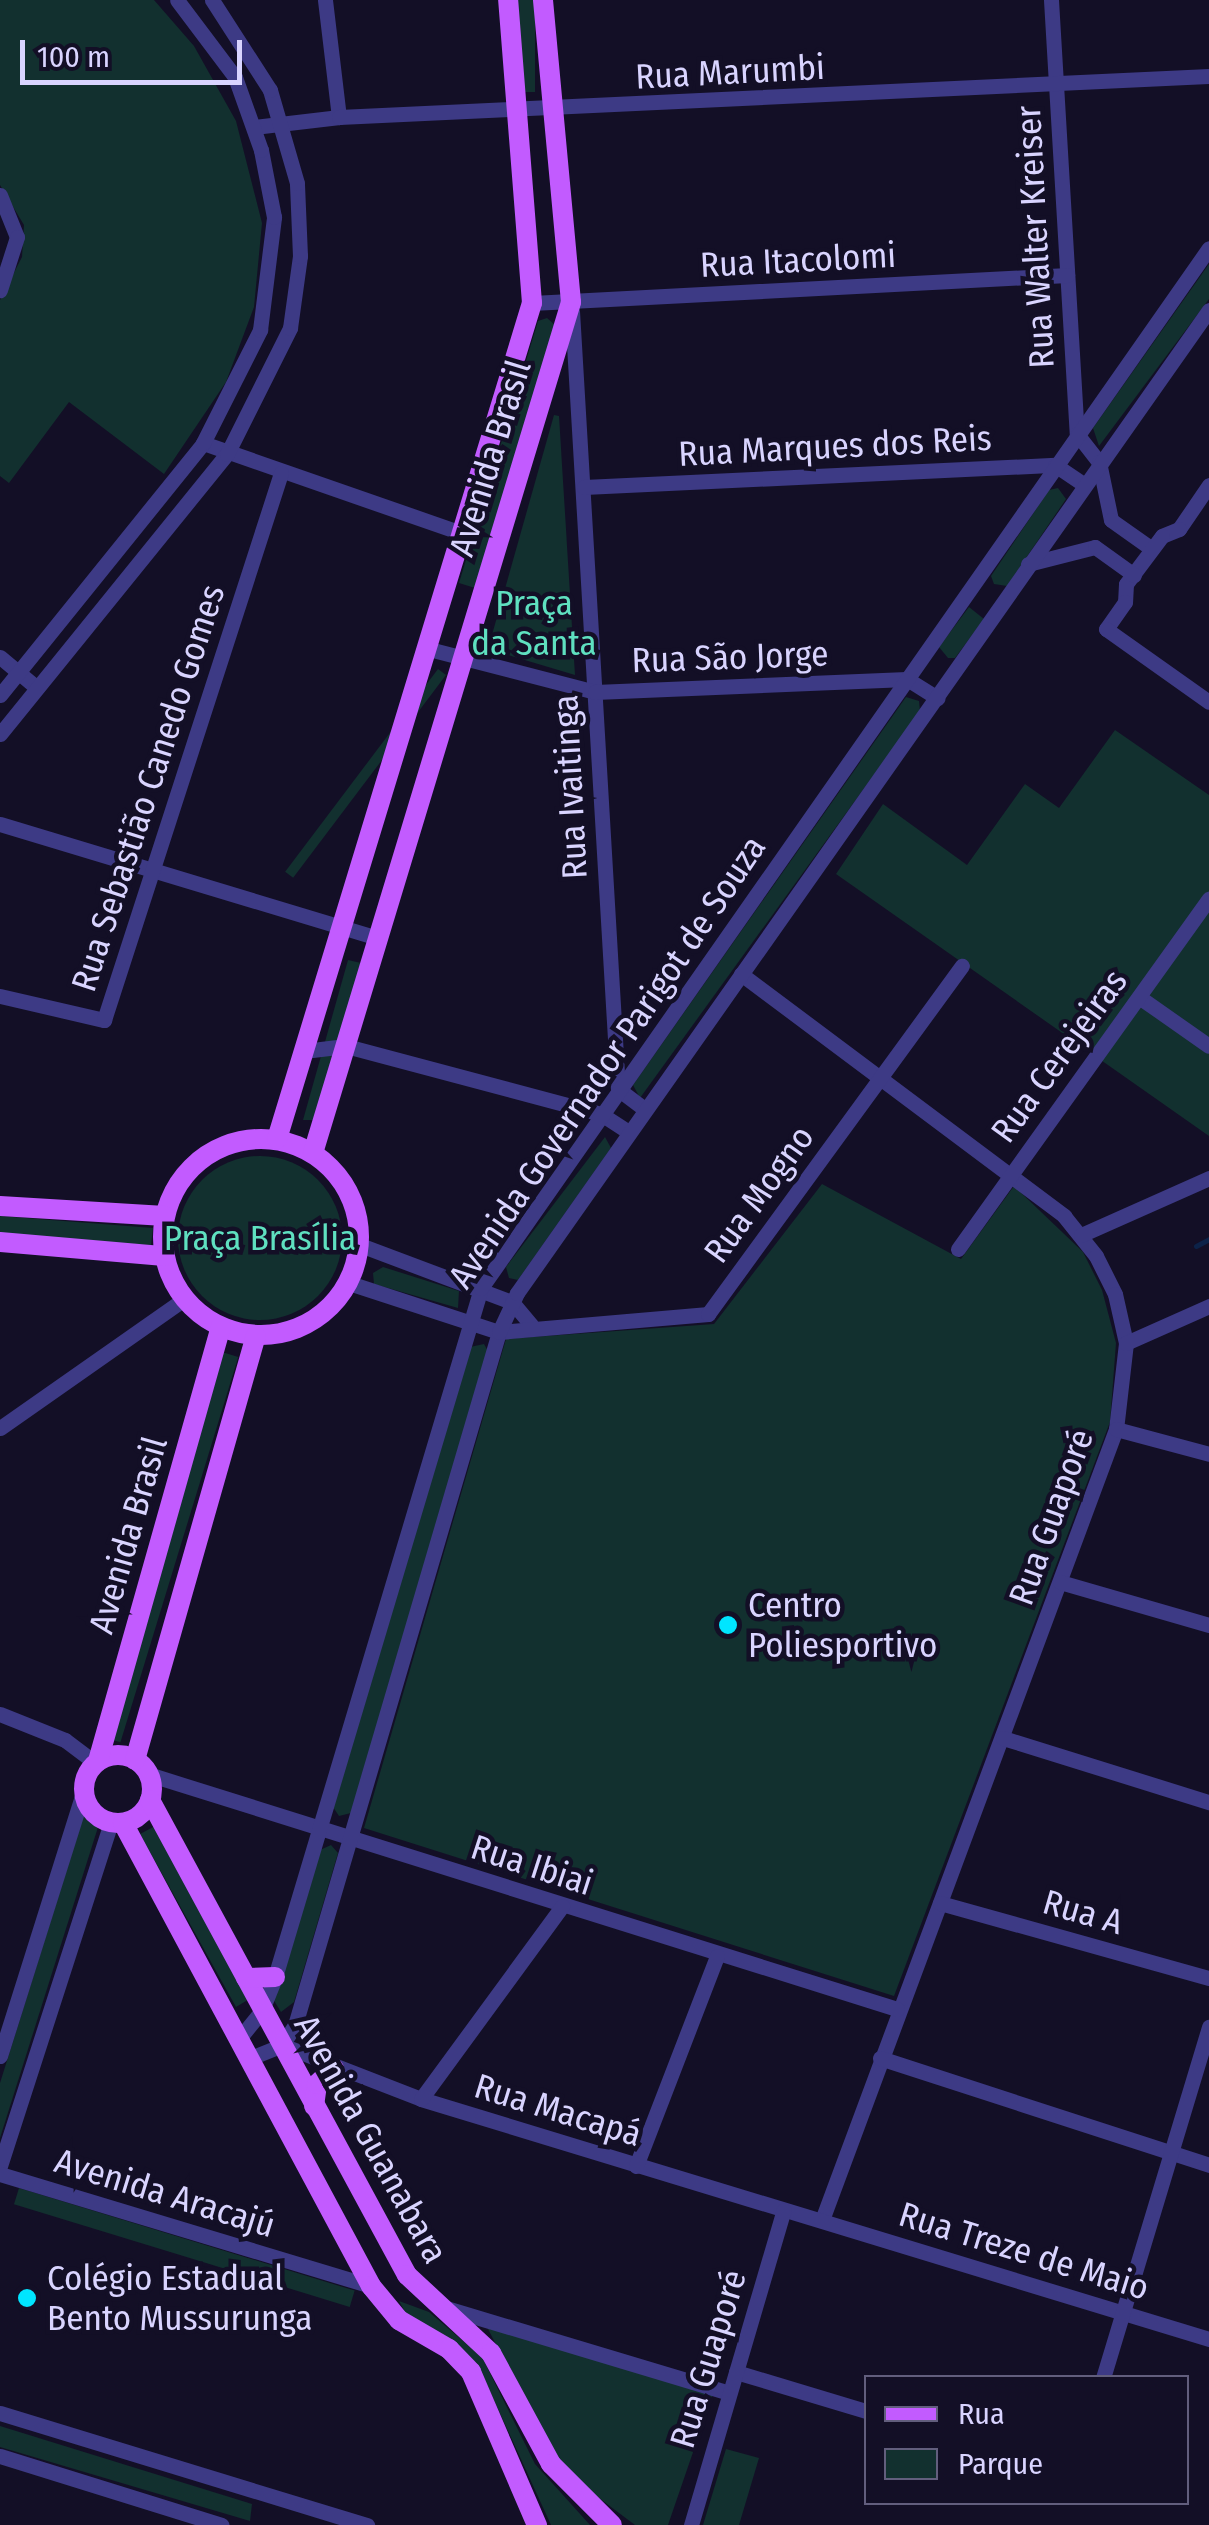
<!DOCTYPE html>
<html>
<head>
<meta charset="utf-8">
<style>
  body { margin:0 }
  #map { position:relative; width:1209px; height:2525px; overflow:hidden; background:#130f26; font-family:"Fira Sans Condensed",sans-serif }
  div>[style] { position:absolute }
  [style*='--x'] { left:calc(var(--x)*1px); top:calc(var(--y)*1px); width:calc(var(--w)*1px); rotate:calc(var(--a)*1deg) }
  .green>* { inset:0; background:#12302f; transform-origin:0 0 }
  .round { border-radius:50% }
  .stream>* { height:5px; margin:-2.5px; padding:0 2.5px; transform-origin:2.5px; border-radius:2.5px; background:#0c2248 }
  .minor>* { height:15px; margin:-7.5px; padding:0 7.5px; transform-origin:7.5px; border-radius:7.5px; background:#3d3a85 }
  .major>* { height:20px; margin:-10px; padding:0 10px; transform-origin:10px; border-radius:10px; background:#c25bff }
  .major>.ring { margin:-10px; padding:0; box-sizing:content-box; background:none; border:20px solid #c25bff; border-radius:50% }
  .dots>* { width:28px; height:28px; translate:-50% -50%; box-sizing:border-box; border:5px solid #130f26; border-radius:50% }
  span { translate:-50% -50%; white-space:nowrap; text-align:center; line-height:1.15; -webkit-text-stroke:9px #130f26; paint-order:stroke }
  .street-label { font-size:35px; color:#d9d4ff }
  .park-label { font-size:35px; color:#5fe0c0 }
  .poi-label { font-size:35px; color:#d9d4ff }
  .left { translate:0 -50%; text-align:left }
  .legend { position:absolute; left:864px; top:2375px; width:325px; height:130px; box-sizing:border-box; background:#130f26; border:2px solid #625e7d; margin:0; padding:12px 18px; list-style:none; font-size:30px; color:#d9d4ff }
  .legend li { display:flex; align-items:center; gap:20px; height:50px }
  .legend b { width:50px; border:2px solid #625e7d }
  .scale { position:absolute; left:20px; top:40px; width:222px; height:45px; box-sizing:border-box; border:5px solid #d9d4ff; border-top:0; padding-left:12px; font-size:30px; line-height:35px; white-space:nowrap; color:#d9d4ff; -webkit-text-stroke:8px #130f26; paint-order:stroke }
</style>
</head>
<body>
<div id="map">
  <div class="green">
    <div style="clip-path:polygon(0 0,154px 0,194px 46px,236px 121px,262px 223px,254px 307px,226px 382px,164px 474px,69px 402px,9px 483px,0 476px,0 300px,22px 257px,24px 225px,0 185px)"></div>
    <div style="left:517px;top:0;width:18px;height:92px"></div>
    <div style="clip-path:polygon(1209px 264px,1209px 299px,1099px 446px,1093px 428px)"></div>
    <div style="clip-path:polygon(547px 318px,555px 325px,475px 588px,459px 583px,538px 321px)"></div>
    <div style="clip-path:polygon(554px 415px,559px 416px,575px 675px,488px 649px)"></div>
    <div style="clip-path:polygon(1058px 488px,1066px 499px,1007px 586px,994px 584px,991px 576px,1049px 490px)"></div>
    <div style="clip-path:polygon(969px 607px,984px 619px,955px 658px,948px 658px,939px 647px)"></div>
    <div style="left:438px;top:669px;width:10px;height:254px;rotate:37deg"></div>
    <div style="clip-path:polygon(906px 697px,919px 701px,920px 711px,640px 1098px,633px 1085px)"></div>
    <div style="clip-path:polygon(1115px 730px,1209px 795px,1209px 1136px,836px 874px,883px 804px,967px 865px,1025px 784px,1059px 808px)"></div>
    <div style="clip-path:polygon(348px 960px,361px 963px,314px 1120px,303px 1120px)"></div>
    <div style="clip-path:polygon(605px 1137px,611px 1148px,518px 1280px,509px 1278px,506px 1267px)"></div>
    <div class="round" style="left:178px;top:1156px;width:164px;height:164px"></div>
    <div style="clip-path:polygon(822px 1184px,961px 1259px,1014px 1186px,1083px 1252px,1102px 1290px,1116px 1343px,1110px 1422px,894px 1996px,364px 1828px,506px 1339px,714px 1324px)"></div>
    <div style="clip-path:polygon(0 1216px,153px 1228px,151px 1245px,0 1236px)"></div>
    <div style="clip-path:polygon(383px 1267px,459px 1291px,458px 1308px,374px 1284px,373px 1273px)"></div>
    <div style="clip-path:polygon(484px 1344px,489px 1353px,351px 1813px,339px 1816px,331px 1804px,470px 1347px)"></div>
    <div style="left:222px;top:1352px;width:17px;height:403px;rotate:17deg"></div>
    <div style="clip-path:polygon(84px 1814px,99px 1824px,0 2138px,0 2083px)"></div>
    <div style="clip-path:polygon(159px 1824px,251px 1998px,236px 2007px,140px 1834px)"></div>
    <div style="clip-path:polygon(331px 1845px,338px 1853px,294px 2002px,281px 2012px,273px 1999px,320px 1850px)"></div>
    <div style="left:19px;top:2188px;width:351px;height:17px;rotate:17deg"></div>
    <div style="clip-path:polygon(399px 2301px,429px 2312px,482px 2357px,535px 2464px,590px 2525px,551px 2525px,477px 2363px,409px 2319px)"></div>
    <div style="clip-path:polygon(487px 2327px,713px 2394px,668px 2525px,635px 2525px,583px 2486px,548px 2446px)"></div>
    <div style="clip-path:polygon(0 2426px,252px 2504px,250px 2521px,0 2447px)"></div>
    <div style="clip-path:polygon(726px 2449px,759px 2458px,739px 2525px,703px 2525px)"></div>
  </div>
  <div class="stream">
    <div style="--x:1196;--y:1246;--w:15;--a:-28"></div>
  </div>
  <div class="minor">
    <div style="--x:325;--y:0;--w:118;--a:83.2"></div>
    <div style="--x:1051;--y:0;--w:435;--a:86.6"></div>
    <div style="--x:1077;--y:434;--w:36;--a:52"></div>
    <div style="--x:1099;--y:462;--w:59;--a:78.3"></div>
    <div style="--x:1111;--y:520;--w:50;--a:35.3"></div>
    <div style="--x:254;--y:127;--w:86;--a:-6.7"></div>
    <div style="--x:339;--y:117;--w:871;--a:-2.7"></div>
    <div style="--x:0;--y:195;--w:45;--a:68"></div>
    <div style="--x:17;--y:237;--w:56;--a:107.8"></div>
    <div style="--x:532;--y:303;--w:536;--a:-3"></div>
    <div style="--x:572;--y:311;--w:779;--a:86.62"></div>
    <div style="--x:618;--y:1089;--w:34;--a:37"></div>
    <div style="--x:203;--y:443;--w:273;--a:19.2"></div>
    <div style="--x:1209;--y:485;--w:53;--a:124.3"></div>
    <div style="--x:1179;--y:529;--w:18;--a:158"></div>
    <div style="--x:1162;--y:536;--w:60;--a:126.9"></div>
    <div style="--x:1126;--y:584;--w:18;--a:93"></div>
    <div style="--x:1125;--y:602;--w:33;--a:125"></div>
    <div style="--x:1106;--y:629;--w:126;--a:35.3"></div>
    <div style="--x:584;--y:487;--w:472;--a:-2.7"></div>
    <div style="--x:1055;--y:465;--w:34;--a:34"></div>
    <div style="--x:1028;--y:564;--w:69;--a:-14.2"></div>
    <div style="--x:1095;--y:547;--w:48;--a:35.7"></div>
    <div style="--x:425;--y:648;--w:176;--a:14.5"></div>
    <div style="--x:595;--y:692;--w:312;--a:-2.4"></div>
    <div style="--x:907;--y:679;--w:36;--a:32"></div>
    <div style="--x:0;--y:657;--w:48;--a:40"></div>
    <div style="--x:0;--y:695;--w:324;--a:-51.1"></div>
    <div style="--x:203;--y:443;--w:127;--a:-63.2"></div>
    <div style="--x:260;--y:330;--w:114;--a:-82.9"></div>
    <div style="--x:274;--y:217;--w:68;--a:-101"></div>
    <div style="--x:261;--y:150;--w:77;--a:-109.6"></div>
    <div style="--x:235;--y:77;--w:96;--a:-127"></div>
    <div style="--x:0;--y:734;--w:360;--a:-51"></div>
    <div style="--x:227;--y:454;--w:141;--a:-63.4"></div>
    <div style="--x:290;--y:328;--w:73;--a:-82.1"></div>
    <div style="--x:300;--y:256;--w:73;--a:-92.4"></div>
    <div style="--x:297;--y:183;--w:97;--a:-106.2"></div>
    <div style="--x:270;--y:90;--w:107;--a:-122.8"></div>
    <div style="--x:0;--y:824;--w:395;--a:16.8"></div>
    <div style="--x:741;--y:974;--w:404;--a:36.8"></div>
    <div style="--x:1064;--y:1216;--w:51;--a:51.3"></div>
    <div style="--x:1096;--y:1256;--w:42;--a:63.4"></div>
    <div style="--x:1115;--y:1294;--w:50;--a:77.3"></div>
    <div style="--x:1126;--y:1343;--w:87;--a:96.6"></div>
    <div style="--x:1116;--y:1429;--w:844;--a:110.39"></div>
    <div style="--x:0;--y:996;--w:107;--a:13"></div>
    <div style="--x:104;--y:1020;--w:575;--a:-72.07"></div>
    <div style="--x:1139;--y:997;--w:85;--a:35"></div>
    <div style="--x:304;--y:1051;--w:42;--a:-6.8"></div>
    <div style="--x:346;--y:1046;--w:264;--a:14.9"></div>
    <div style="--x:601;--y:1114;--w:33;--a:33"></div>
    <div style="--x:1081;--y:1235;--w:140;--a:-24"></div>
    <div style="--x:360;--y:1245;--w:162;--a:20.6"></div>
    <div style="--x:512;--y:1302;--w:30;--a:50"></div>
    <div style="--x:958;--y:1249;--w:431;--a:-54.4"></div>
    <div style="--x:349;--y:1283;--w:158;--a:18.1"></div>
    <div style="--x:499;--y:1332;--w:210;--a:-4.9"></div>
    <div style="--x:708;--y:1314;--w:431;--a:-53.9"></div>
    <div style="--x:1126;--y:1343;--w:91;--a:-24"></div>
    <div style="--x:0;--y:1428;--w:225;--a:-35"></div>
    <div style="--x:1116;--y:1429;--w:96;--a:15"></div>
    <div style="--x:1060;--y:1582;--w:155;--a:16.1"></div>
    <div style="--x:0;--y:1714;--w:70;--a:21.8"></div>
    <div style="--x:65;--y:1740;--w:39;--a:37"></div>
    <div style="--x:1003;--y:1738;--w:216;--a:17.3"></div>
    <div style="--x:148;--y:1774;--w:785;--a:17.42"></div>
    <div style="--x:940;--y:1903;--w:279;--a:15.6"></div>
    <div style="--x:238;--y:2040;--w:38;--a:-51"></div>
    <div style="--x:262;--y:2010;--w:35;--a:-68"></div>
    <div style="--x:275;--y:1977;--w:719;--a:-73.35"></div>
    <div style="--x:481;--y:1288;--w:1269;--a:-55.01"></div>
    <div style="--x:282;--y:2045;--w:149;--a:21.2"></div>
    <div style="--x:421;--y:2099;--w:824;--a:16.94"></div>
    <div style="--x:0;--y:2056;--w:280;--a:-72.5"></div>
    <div style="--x:880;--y:2058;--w:346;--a:18"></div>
    <div style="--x:248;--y:2059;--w:37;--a:-22"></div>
    <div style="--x:282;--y:2045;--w:24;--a:-57"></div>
    <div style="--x:295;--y:2025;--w:722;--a:-73.6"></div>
    <div style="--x:499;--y:1332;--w:43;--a:-65.2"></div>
    <div style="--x:517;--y:1293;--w:1202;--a:-54.86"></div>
    <div style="--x:421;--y:2099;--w:239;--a:-53.8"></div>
    <div style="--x:0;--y:2166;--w:361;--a:-72.1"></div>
    <div style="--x:636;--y:2166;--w:225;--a:-68.9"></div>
    <div style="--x:0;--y:2174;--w:388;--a:16.8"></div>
    <div style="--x:446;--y:2308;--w:295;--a:16.7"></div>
    <div style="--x:736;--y:2372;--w:136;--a:16.7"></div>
    <div style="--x:1103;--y:2378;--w:367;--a:-73.2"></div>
    <div style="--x:0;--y:2413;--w:384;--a:17"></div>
    <div style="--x:0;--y:2456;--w:232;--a:17.3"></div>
    <div style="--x:691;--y:2525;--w:328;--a:-73.6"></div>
  </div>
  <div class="major">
    <div class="ring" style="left:163px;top:1139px;width:176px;height:176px"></div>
    <div style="--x:277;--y:1139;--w:874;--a:-73.04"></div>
    <div style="--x:532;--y:303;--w:304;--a:-94.5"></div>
    <div style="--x:313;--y:1153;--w:889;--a:-73.13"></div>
    <div style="--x:571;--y:302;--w:303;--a:-95.3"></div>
    <div style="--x:0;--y:1206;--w:165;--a:3.5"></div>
    <div style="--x:0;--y:1242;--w:165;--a:4.9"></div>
    <div class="ring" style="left:84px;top:1755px;width:48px;height:48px"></div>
    <div style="--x:135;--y:1760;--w:441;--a:-74.1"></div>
    <div style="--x:98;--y:1761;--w:451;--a:-74.2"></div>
    <div style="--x:150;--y:1800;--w:540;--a:61.58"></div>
    <div style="--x:407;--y:2275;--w:115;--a:42.9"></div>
    <div style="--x:491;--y:2353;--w:126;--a:61.6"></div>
    <div style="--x:551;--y:2464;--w:86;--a:45"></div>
    <div style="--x:123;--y:1823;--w:525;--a:61.82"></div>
    <div style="--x:371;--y:2286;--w:44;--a:50.5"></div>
    <div style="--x:399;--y:2320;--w:58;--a:30.1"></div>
    <div style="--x:449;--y:2349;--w:32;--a:46"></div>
    <div style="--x:471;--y:2372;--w:167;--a:66.7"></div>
    <div style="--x:246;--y:1978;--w:29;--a:-2"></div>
    <div style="--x:314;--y:2106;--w:22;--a:-82"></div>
    <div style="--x:317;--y:2084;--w:23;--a:-43"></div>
  </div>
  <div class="dots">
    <div style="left:728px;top:1625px;background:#00e5ff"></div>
    <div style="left:27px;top:2298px;background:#00e5ff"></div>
  </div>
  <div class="street-label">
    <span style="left:730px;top:72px;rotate:-3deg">Rua Marumbi</span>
    <span style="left:1035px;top:237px;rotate:-93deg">Rua Walter Kreiser</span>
    <span style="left:798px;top:260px;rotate:-3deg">Rua Itacolomi</span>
    <span style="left:835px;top:446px;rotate:-3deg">Rua Marques dos Reis</span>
    <span style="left:490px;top:458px;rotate:-73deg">Avenida Brasil</span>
    <span style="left:730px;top:657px;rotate:-2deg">Rua São Jorge</span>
    <span style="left:570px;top:787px;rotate:-93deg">Rua Ivaitinga</span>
    <span style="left:148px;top:788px;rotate:-72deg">Rua Sebastião Canedo Gomes</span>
    <span style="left:1059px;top:1056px;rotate:-54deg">Rua Cerejeiras</span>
    <span style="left:607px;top:1062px;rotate:-56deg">Avenida Governador Parigot de Souza</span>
    <span style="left:759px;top:1194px;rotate:-54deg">Rua Mogno</span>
    <span style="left:1051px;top:1517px;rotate:-70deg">Rua Guaporé</span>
    <span style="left:128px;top:1535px;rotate:-74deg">Avenida Brasil</span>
    <span style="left:532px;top:1865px;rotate:18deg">Rua Ibiai</span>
    <span style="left:1083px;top:1912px;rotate:16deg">Rua A</span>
    <span style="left:558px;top:2110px;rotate:17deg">Rua Macapá</span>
    <span style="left:371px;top:2139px;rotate:61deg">Avenida Guanabara</span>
    <span style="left:165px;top:2193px;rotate:17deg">Avenida Aracajú</span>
    <span style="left:1024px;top:2251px;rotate:17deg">Rua Treze de Maio</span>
    <span style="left:708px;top:2359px;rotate:-73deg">Rua Guaporé</span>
  </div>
  <div class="park-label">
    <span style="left:534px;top:623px">Praça<br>da Santa</span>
    <span style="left:260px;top:1238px">Praça Brasília</span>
  </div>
  <div class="poi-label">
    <span class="left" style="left:748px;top:1625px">Centro<br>Poliesportivo</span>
    <span class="left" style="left:47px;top:2298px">Colégio Estadual<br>Bento Mussurunga</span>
  </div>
  <ul class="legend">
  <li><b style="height:12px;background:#c25bff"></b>Rua</li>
  <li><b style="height:28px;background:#12302f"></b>Parque</li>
  </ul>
  <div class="scale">100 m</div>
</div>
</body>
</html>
